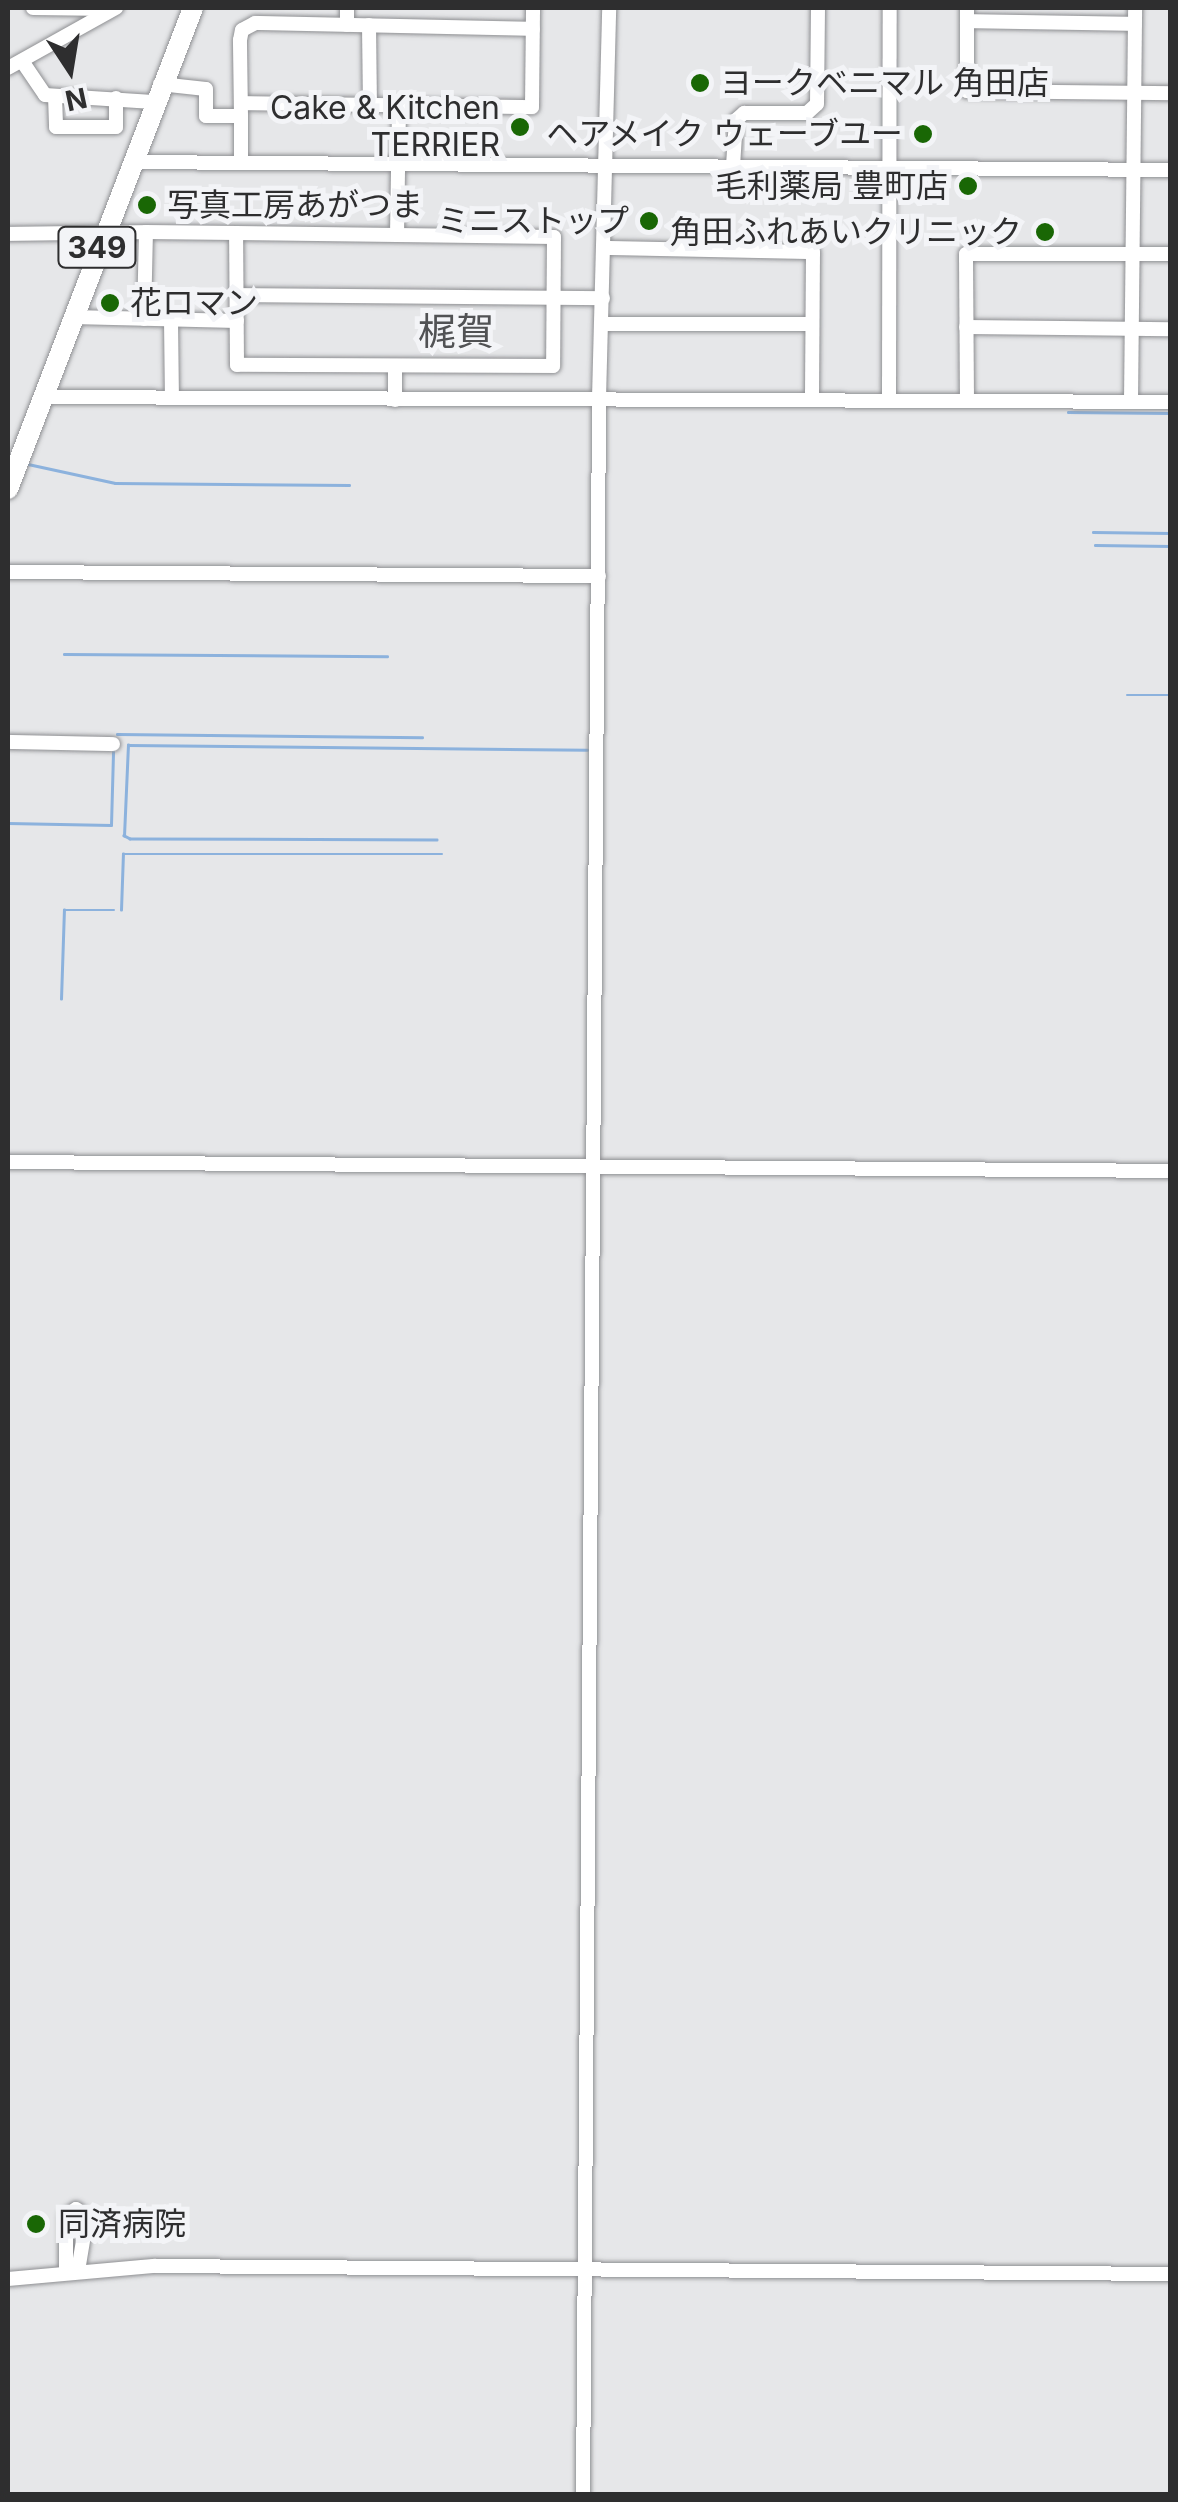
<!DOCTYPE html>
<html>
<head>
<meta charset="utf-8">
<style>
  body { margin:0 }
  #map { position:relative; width:1178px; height:2502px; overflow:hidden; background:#e6e7e9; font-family:Inter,"Noto Sans JP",sans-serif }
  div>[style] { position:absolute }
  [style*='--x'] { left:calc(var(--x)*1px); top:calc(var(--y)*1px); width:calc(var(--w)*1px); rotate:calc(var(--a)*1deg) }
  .stream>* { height:2.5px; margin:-1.25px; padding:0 1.25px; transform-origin:1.25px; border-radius:1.25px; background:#8cb2dd }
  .roads { filter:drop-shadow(0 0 2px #8e8f92) drop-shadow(0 0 2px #8e8f92) }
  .minor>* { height:14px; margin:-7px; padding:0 7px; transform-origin:7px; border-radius:7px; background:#fff }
  .highway>* { height:20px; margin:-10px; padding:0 10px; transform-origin:10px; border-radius:10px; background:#fff }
  .dots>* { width:28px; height:28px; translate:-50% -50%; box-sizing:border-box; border:5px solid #f3f4f7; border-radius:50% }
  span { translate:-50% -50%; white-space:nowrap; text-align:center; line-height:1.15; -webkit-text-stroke:10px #f3f4f7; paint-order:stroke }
  .shield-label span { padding:2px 8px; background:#f3f4f7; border:2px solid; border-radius:8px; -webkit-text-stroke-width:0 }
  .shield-label { font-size:30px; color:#2e2e2f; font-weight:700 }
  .poi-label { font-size:32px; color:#2e2e2f }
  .left { translate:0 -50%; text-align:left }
  .right { translate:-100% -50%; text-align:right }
  .quarter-label { font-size:38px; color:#515254 }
  .frame { position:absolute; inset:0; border:10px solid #2e2e2f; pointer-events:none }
  .north { position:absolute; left:20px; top:20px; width:100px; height:100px; -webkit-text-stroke:8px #f3f4f7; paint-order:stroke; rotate:168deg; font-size:28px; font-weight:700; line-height:40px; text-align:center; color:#2e2e2f }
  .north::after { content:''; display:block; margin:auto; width:35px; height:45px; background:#2e2e2f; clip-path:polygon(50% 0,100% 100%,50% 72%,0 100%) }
</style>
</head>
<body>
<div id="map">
  <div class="stream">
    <div style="--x:1068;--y:412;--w:102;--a:0.6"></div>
    <div style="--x:28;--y:464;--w:89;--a:12.3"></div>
    <div style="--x:115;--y:483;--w:234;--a:0.5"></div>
    <div style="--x:1093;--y:532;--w:77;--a:0.7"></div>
    <div style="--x:1095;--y:545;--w:75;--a:0.8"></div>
    <div style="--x:64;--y:654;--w:323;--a:0.4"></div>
    <div style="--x:1127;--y:695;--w:43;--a:0"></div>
    <div style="--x:117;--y:734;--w:305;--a:0.6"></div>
    <div style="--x:8;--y:823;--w:103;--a:1.1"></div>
    <div style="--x:111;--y:825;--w:73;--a:-88.4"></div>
    <div style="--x:437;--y:840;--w:307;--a:-179.8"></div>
    <div style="--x:130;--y:839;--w:7;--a:-153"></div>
    <div style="--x:124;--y:836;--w:91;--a:-87.5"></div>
    <div style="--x:128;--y:745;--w:459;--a:0.6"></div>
    <div style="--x:121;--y:910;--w:56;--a:-88"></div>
    <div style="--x:123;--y:854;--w:319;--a:0"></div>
    <div style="--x:61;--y:999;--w:89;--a:-88.1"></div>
    <div style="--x:64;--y:910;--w:50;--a:0"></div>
  </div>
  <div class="roads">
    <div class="minor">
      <div style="--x:33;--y:8;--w:79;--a:0.7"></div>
      <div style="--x:967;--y:8;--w:83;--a:90"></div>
      <div style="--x:967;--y:91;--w:203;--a:0.6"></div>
      <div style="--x:967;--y:21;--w:168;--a:1"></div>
      <div style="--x:347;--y:25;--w:17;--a:-90"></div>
      <div style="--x:369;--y:25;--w:79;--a:89.3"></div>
      <div style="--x:22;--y:61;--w:41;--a:55.9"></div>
      <div style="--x:45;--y:95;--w:108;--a:3.7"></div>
      <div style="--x:8;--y:68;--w:124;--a:-29.1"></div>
      <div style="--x:160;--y:84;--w:46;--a:6.2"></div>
      <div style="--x:206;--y:89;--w:27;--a:90"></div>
      <div style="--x:206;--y:116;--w:35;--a:0"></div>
      <div style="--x:241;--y:116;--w:76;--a:-90.8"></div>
      <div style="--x:240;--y:40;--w:10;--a:-79"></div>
      <div style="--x:242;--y:30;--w:15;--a:-28"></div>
      <div style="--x:255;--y:23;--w:278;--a:1.2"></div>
      <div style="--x:55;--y:96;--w:31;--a:88"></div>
      <div style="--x:56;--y:127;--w:60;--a:0"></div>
      <div style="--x:116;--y:127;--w:29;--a:-90"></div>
      <div style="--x:241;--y:103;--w:291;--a:0.8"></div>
      <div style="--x:532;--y:107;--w:99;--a:-89.4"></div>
      <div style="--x:241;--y:161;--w:45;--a:-90"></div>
      <div style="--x:131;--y:162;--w:1039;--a:0.44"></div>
      <div style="--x:733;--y:166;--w:46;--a:-86.3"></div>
      <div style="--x:736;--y:120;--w:11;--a:-41"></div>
      <div style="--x:744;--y:113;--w:63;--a:0"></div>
      <div style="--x:807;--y:113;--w:13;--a:-42"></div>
      <div style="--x:817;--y:104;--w:96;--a:-89.4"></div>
      <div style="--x:8;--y:234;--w:138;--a:-0.8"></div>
      <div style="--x:397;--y:235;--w:130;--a:-89.1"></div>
      <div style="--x:605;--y:248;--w:208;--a:1.1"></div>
      <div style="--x:813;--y:252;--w:148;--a:90.4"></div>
      <div style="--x:237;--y:295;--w:366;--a:0.5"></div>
      <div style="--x:72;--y:317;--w:165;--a:1.4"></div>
      <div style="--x:144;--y:319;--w:87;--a:-88.7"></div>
      <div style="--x:146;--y:232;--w:90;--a:0.6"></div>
      <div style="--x:236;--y:233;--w:161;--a:0.7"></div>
      <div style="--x:397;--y:235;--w:157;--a:0.7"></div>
      <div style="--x:554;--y:237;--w:129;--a:90.4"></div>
      <div style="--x:553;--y:366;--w:316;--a:-179.8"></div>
      <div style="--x:237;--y:365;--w:132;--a:-90.4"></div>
      <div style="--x:171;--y:320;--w:78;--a:89.3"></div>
      <div style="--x:602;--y:324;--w:209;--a:0"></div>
      <div style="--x:966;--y:327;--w:204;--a:0.6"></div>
      <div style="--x:41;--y:397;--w:1129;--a:0.25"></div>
      <div style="--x:395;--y:400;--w:33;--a:-90"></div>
      <div style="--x:889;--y:400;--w:392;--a:-89.9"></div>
      <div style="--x:967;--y:401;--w:147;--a:-90.4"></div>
      <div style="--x:966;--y:254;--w:204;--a:0"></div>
      <div style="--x:1131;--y:402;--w:394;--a:-89.4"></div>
      <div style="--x:8;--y:572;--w:591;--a:0.39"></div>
      <div style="--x:8;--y:742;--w:105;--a:1.1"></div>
      <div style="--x:8;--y:1162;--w:1162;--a:0.44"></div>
      <div style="--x:66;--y:2272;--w:56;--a:-90"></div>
      <div style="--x:66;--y:2216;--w:12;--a:-35"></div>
      <div style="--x:76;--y:2209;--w:14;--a:36"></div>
      <div style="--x:87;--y:2217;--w:55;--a:99.5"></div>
      <div style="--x:8;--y:2279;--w:148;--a:-5.1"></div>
      <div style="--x:155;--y:2266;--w:1015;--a:0.45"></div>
      <div style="--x:583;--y:2494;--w:2096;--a:-89.56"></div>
      <div style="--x:599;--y:398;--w:390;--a:-88.5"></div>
    </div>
    <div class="highway">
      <div style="--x:8;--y:489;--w:515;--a:-68.96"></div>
    </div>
  </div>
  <div class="dots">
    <div style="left:700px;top:83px;background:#196705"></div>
    <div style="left:520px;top:127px;background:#196705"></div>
    <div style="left:923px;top:134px;background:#196705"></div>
    <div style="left:968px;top:186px;background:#196705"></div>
    <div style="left:147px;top:205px;background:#196705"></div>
    <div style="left:649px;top:221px;background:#196705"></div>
    <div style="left:1045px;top:232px;background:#196705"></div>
    <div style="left:110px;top:303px;background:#196705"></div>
    <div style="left:36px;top:2224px;background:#196705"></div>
  </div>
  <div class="shield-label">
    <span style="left:97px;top:247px">349</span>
  </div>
  <div class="poi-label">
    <span class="left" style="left:720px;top:83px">ヨークベニマル 角田店</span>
    <span class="right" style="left:500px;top:127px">Cake &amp; Kitchen<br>TERRIER</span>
    <span class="right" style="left:903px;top:134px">ヘアメイク ウェーブユー</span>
    <span class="right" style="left:948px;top:186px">毛利薬局 豊町店</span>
    <span class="left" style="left:167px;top:205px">写真工房あがつま</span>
    <span class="right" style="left:629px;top:221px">ミニストップ</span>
    <span class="right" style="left:1022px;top:232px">角田ふれあいクリニック</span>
    <span class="left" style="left:130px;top:303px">花ロマン</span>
    <span class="left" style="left:58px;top:2224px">同済病院</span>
  </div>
  <div class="quarter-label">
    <span style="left:456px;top:332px">梶賀</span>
  </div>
  <div class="frame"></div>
  <div class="north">N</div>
</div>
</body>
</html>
